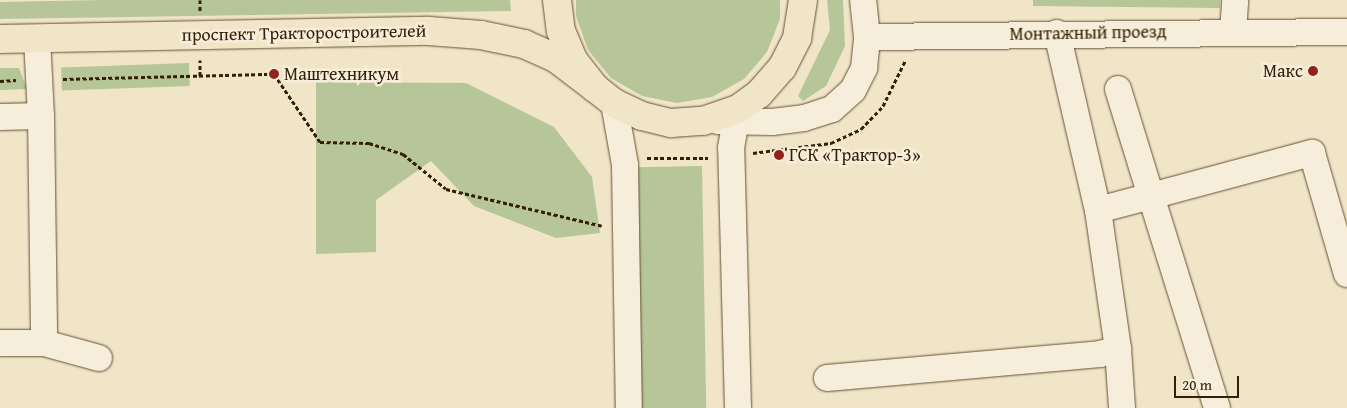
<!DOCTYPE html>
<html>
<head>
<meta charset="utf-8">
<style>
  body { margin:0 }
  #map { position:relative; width:1347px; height:408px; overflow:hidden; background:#f1e5c7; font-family:"Gentium Book Plus",serif }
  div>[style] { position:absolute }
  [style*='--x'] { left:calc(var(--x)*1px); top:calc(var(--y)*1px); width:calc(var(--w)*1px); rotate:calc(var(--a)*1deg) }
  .green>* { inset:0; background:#b6c699; transform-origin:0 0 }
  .path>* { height:3px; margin-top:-1.5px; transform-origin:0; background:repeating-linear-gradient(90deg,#352005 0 4px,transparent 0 6.5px) }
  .roads { filter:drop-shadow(0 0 1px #645136) drop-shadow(0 0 1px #645136) }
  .minor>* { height:26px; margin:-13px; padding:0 13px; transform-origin:13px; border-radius:13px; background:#f6eedb }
  .major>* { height:28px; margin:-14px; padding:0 14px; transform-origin:14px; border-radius:14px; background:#f1e5c7 }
  .dots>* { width:14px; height:14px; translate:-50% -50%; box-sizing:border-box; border:2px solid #f6eedb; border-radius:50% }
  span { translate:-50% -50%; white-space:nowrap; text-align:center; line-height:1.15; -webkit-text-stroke:5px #f6eedb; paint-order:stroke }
  .street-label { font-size:18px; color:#352005 }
  .poi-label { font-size:18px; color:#352005 }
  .right { translate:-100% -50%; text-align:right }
  .left { translate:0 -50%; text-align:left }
  .scale { position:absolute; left:1174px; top:376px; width:65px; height:22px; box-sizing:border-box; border:2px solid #352005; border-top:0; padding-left:6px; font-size:15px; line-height:18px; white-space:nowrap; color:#352005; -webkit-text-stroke:4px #f6eedb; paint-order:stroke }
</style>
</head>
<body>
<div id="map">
  <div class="green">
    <div style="clip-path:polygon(102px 0,510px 0,511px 11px,0 19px,0 2px)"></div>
    <div style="clip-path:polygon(576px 0,780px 0,780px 19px,767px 52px,744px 79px,712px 97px,677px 103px,642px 96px,611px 78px,588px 50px,576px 16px)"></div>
    <div style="clip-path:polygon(827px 0,843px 0,845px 46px,826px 86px,803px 101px,798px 96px,830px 30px)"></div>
    <div style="clip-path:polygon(1033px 0,1220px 0,1220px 8px,1033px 6px)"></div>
    <div style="left:189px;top:63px;width:23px;height:128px;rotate:88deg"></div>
    <div style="clip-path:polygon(0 68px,19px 68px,27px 89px,0 90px)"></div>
    <div style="clip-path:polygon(316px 82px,466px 83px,554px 127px,592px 177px,600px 233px,556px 238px,474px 206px,431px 161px,376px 200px,376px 252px,316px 254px)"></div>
    <div style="left:702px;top:166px;width:242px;height:67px;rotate:89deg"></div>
  </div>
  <div class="path">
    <div style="--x:200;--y:0;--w:12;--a:90"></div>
    <div style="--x:200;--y:76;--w:16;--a:-90"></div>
    <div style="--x:63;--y:79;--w:211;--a:-1.4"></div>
    <div style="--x:274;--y:74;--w:82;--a:55.9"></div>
    <div style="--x:320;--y:142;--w:49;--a:1.2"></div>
    <div style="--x:369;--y:143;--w:36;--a:18"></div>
    <div style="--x:403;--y:154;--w:55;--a:39.1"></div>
    <div style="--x:446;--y:189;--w:160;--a:13.3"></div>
    <div style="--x:0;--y:81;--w:16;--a:-4"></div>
    <div style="--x:753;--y:153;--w:79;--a:-7.3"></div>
    <div style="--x:831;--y:143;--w:33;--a:-25"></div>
    <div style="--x:861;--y:129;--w:32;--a:-46"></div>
    <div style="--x:883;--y:106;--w:50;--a:-63.9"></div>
    <div style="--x:647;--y:158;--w:61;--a:0"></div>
  </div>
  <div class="roads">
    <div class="minor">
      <div style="--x:1233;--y:32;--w:32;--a:-86"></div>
      <div style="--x:1057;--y:33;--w:182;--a:77"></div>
      <div style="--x:1098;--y:210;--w:55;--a:-14.8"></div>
      <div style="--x:1151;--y:196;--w:222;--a:72.7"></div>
      <div style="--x:867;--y:37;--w:480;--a:-0.6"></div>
      <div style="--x:37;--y:38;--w:78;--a:87.1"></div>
      <div style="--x:1118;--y:89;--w:112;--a:72.9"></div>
      <div style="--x:1151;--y:196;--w:167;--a:-15"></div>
      <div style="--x:1312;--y:153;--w:126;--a:73.9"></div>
      <div style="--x:614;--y:103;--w:63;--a:79.9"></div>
      <div style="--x:625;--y:165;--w:243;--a:89.1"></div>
      <div style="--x:0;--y:117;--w:41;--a:-1.4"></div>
      <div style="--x:41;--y:116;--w:227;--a:89.2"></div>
      <div style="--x:44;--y:343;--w:44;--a:180"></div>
      <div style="--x:718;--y:121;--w:54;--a:1.1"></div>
      <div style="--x:772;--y:122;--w:32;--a:-7"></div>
      <div style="--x:804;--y:118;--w:29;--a:-18"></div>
      <div style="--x:832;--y:109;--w:28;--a:-42"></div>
      <div style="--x:853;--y:90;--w:25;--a:-63"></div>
      <div style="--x:864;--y:68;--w:31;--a:-84"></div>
      <div style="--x:867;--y:37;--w:37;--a:-96"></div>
      <div style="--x:1098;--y:210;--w:140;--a:81.8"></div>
      <div style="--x:1118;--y:349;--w:59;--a:86.1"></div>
      <div style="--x:44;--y:343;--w:57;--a:15.3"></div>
      <div style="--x:827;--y:378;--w:274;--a:-5"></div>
      <div style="--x:1100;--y:354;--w:19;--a:-16"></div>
      <div style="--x:738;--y:408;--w:260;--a:-91.5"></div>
      <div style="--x:731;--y:148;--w:40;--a:-80"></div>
    </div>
    <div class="major">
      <div style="--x:557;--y:0;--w:31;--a:83"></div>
      <div style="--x:561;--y:31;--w:33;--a:67"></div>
      <div style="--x:574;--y:61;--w:34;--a:52"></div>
      <div style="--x:595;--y:88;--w:24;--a:38"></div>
      <div style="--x:614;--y:103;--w:31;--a:25"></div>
      <div style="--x:642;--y:116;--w:30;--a:14"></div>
      <div style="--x:671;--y:123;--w:32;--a:-4"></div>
      <div style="--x:703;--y:121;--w:37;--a:-19"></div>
      <div style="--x:738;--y:109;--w:26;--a:-36"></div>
      <div style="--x:759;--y:94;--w:35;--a:-49"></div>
      <div style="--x:782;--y:68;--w:34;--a:-63"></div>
      <div style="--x:797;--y:38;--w:38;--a:-81"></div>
      <div style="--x:0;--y:39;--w:429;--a:-1.1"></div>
      <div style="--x:429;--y:31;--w:52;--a:4.4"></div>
      <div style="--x:481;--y:35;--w:44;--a:11.8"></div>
      <div style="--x:524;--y:44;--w:36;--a:24"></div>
      <div style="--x:557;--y:59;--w:48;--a:37.3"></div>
    </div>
  </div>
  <div class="dots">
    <div style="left:1313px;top:71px;background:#8f2418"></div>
    <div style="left:274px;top:74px;background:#8f2418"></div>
    <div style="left:779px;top:155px;background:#8f2418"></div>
  </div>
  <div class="street-label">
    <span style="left:304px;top:33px;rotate:-1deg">проспект Тракторостроителей</span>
    <span style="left:1088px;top:33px;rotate:-1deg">Монтажный проезд</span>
  </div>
  <div class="poi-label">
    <span class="right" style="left:1303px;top:71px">Макс</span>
    <span class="left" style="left:284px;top:74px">Маштехникум</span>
    <span class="left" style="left:789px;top:155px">ГСК «Трактор-3»</span>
  </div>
  <div class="scale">20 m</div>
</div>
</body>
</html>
